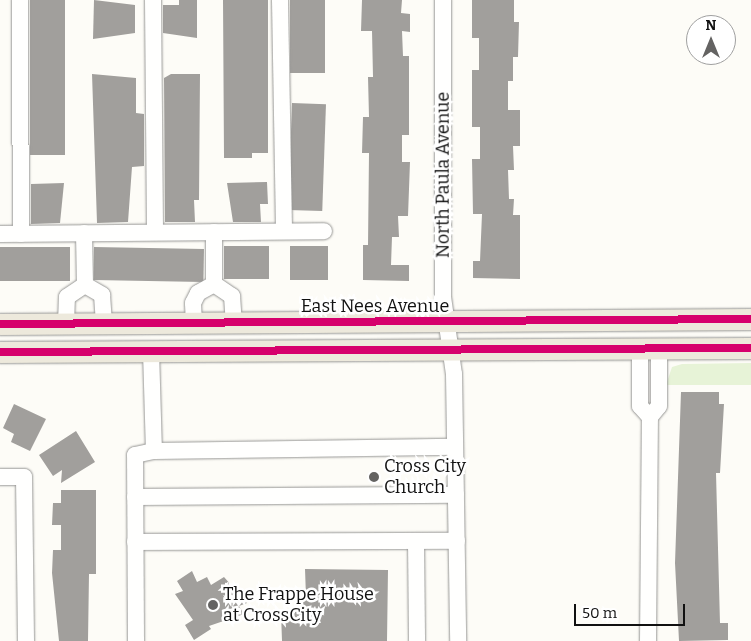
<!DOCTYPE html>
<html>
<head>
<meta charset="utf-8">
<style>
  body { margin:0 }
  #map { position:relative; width:751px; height:641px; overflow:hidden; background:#fdfcf7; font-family:Bitter,serif }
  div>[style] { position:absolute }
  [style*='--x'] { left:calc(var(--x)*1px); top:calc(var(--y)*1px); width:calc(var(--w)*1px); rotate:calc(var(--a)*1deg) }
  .green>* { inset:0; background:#e7f3d7 }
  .building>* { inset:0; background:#a19f9c; transform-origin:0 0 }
  .roads { filter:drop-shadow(0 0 1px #979795) drop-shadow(0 0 1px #979795) }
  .minor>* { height:16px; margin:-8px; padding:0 8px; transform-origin:8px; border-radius:8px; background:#fffffe }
  .major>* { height:21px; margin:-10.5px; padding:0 10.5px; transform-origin:10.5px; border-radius:10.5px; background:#ede9dc }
  .cycleway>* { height:8px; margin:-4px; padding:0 4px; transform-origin:4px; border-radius:4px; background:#d6006c }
  .dots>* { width:14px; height:14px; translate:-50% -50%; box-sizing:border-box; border:2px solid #fff; border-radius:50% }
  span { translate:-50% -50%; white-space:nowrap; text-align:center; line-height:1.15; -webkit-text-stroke:5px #fff; paint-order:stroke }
  .street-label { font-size:18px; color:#111 }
  .poi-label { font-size:18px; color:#111 }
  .left { translate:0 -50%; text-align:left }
  .north { position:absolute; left:686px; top:15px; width:50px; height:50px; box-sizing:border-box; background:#fff; border:1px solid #a0a0a0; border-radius:50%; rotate:0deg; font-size:14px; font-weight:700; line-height:20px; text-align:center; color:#111 }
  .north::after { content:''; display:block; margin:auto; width:18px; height:22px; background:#646362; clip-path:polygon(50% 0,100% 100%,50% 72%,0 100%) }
  .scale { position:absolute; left:574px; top:604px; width:111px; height:22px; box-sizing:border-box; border:2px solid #111; border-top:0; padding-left:6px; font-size:15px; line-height:18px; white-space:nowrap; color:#111; -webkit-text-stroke:4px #fff; paint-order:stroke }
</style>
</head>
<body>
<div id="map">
  <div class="green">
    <div style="clip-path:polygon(751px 363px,751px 385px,666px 385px,672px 367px,682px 364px)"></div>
  </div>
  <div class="building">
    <div style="left:30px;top:0;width:35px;height:155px"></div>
    <div style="clip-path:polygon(94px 0,135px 5px,135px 33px,93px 39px)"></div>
    <div style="clip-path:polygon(179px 0,197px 0,197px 38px,163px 33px,163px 5px,179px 5px)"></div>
    <div style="clip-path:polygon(223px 0,268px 0,268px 153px,252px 153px,252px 158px,224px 158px)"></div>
    <div style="left:290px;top:0;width:35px;height:73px"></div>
    <div style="clip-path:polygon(362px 0,402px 0,401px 13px,410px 14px,410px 32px,402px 31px,403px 56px,409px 56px,409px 135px,402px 135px,402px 162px,410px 162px,408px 216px,398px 216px,399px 237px,392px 237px,391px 265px,409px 265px,409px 281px,363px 280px,363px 245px,368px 245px,369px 153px,362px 153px,363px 117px,369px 117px,368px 77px,373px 77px,372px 31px,361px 31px)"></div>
    <div style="clip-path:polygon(472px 0,514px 0,514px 22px,519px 22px,518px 57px,513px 57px,513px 81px,508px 81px,508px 110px,520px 110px,520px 146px,513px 146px,514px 170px,508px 170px,509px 199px,514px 199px,513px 215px,520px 215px,520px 279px,473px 278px,473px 261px,480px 261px,482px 214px,473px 214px,472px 159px,480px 159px,480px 127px,472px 127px,472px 70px,479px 70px,479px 38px,472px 38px)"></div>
    <div style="clip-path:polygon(92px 74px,136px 78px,136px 113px,144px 114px,144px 166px,132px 167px,128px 222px,97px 223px)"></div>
    <div style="clip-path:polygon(171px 74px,200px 74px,199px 200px,194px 200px,195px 222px,165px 222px,164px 78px)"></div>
    <div style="left:292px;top:103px;width:34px;height:107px;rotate:2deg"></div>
    <div style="clip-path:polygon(267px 182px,268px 204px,260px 204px,261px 222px,233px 222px,227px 183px)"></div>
    <div style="clip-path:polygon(64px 183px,60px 223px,31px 224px,31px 184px)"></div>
    <div style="left:224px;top:246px;width:45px;height:33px"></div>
    <div style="left:290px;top:246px;width:38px;height:34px"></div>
    <div style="left:70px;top:247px;width:34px;height:70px;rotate:90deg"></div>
    <div style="left:94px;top:247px;width:110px;height:33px;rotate:1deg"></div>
    <div style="clip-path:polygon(681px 392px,719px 392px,719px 404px,724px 404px,720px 473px,716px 473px,720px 623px,728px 623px,728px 640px,679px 641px,675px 563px)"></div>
    <div style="clip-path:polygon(14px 404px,46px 419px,30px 451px,11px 442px,14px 434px,3px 428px)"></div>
    <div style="clip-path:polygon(76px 431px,95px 462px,61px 483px,62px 470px,53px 476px,39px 455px)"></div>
    <div style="clip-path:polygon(61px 490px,96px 490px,96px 574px,89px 574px,88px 641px,59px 641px,52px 573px,53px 550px,61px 550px,61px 525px,52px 525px,53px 503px,61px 503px)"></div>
    <div style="clip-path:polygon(305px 569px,388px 570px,387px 641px,282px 641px,281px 613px,295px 613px,294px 597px,306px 597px)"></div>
    <div style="clip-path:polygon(192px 571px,197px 582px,207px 577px,211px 585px,224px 577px,247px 603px,239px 606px,244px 614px,209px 626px,211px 629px,194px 640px,185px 625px,193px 620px,175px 594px,183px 591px,177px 581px)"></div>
  </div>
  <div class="roads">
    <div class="minor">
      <div style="--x:20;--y:0;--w:234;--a:89.8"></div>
      <div style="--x:153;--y:0;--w:232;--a:89.5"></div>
      <div style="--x:280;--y:0;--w:231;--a:89"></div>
      <div style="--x:443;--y:0;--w:297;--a:90"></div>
      <div style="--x:443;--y:297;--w:78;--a:81.9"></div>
      <div style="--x:454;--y:374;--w:267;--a:89.1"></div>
      <div style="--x:214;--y:232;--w:52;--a:90"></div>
      <div style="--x:84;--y:233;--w:52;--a:88.9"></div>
      <div style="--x:0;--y:234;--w:324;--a:-0.5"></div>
      <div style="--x:194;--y:323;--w:20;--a:-93"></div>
      <div style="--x:193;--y:303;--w:11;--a:-63"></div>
      <div style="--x:198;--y:293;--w:18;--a:-29"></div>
      <div style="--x:214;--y:284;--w:22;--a:34"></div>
      <div style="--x:232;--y:296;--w:27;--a:86"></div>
      <div style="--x:66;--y:324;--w:27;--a:-88"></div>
      <div style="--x:67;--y:297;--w:22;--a:-34"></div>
      <div style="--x:85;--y:285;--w:20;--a:30"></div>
      <div style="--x:102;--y:295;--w:28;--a:86"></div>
      <div style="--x:640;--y:349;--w:57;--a:90"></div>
      <div style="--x:640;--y:406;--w:15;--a:48"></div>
      <div style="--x:151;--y:351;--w:100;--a:88.3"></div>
      <div style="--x:154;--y:451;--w:301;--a:-0.8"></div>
      <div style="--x:0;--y:477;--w:24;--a:0"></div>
      <div style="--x:24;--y:477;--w:164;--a:89.3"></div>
      <div style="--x:135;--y:497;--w:321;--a:-0.4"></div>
      <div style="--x:416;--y:541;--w:100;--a:89.4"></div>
      <div style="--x:135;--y:542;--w:322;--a:-0.2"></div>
      <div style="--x:136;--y:641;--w:186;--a:-90.3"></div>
      <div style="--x:135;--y:455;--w:19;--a:-12"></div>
      <div style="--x:648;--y:641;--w:224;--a:-89.5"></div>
      <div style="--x:650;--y:417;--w:14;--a:-51"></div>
      <div style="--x:659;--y:406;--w:57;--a:-90"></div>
    </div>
    <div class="major">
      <div style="--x:0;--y:324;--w:751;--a:-0.38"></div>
      <div style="--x:0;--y:352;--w:751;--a:-0.31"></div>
    </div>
  </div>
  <div class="cycleway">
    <div style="--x:0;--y:324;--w:751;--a:-0.38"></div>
    <div style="--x:0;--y:352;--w:751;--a:-0.31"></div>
  </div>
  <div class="dots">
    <div style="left:374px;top:477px;background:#646362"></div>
    <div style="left:213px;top:605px;background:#646362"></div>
  </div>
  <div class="street-label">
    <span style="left:443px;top:175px;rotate:-90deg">North Paula Avenue</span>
    <span style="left:375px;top:306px">East Nees Avenue</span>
  </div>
  <div class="poi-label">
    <span class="left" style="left:384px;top:477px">Cross City<br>Church</span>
    <span class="left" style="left:223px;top:605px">The Frappe House<br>at CrossCity</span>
  </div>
  <div class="north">N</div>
  <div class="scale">50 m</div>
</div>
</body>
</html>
